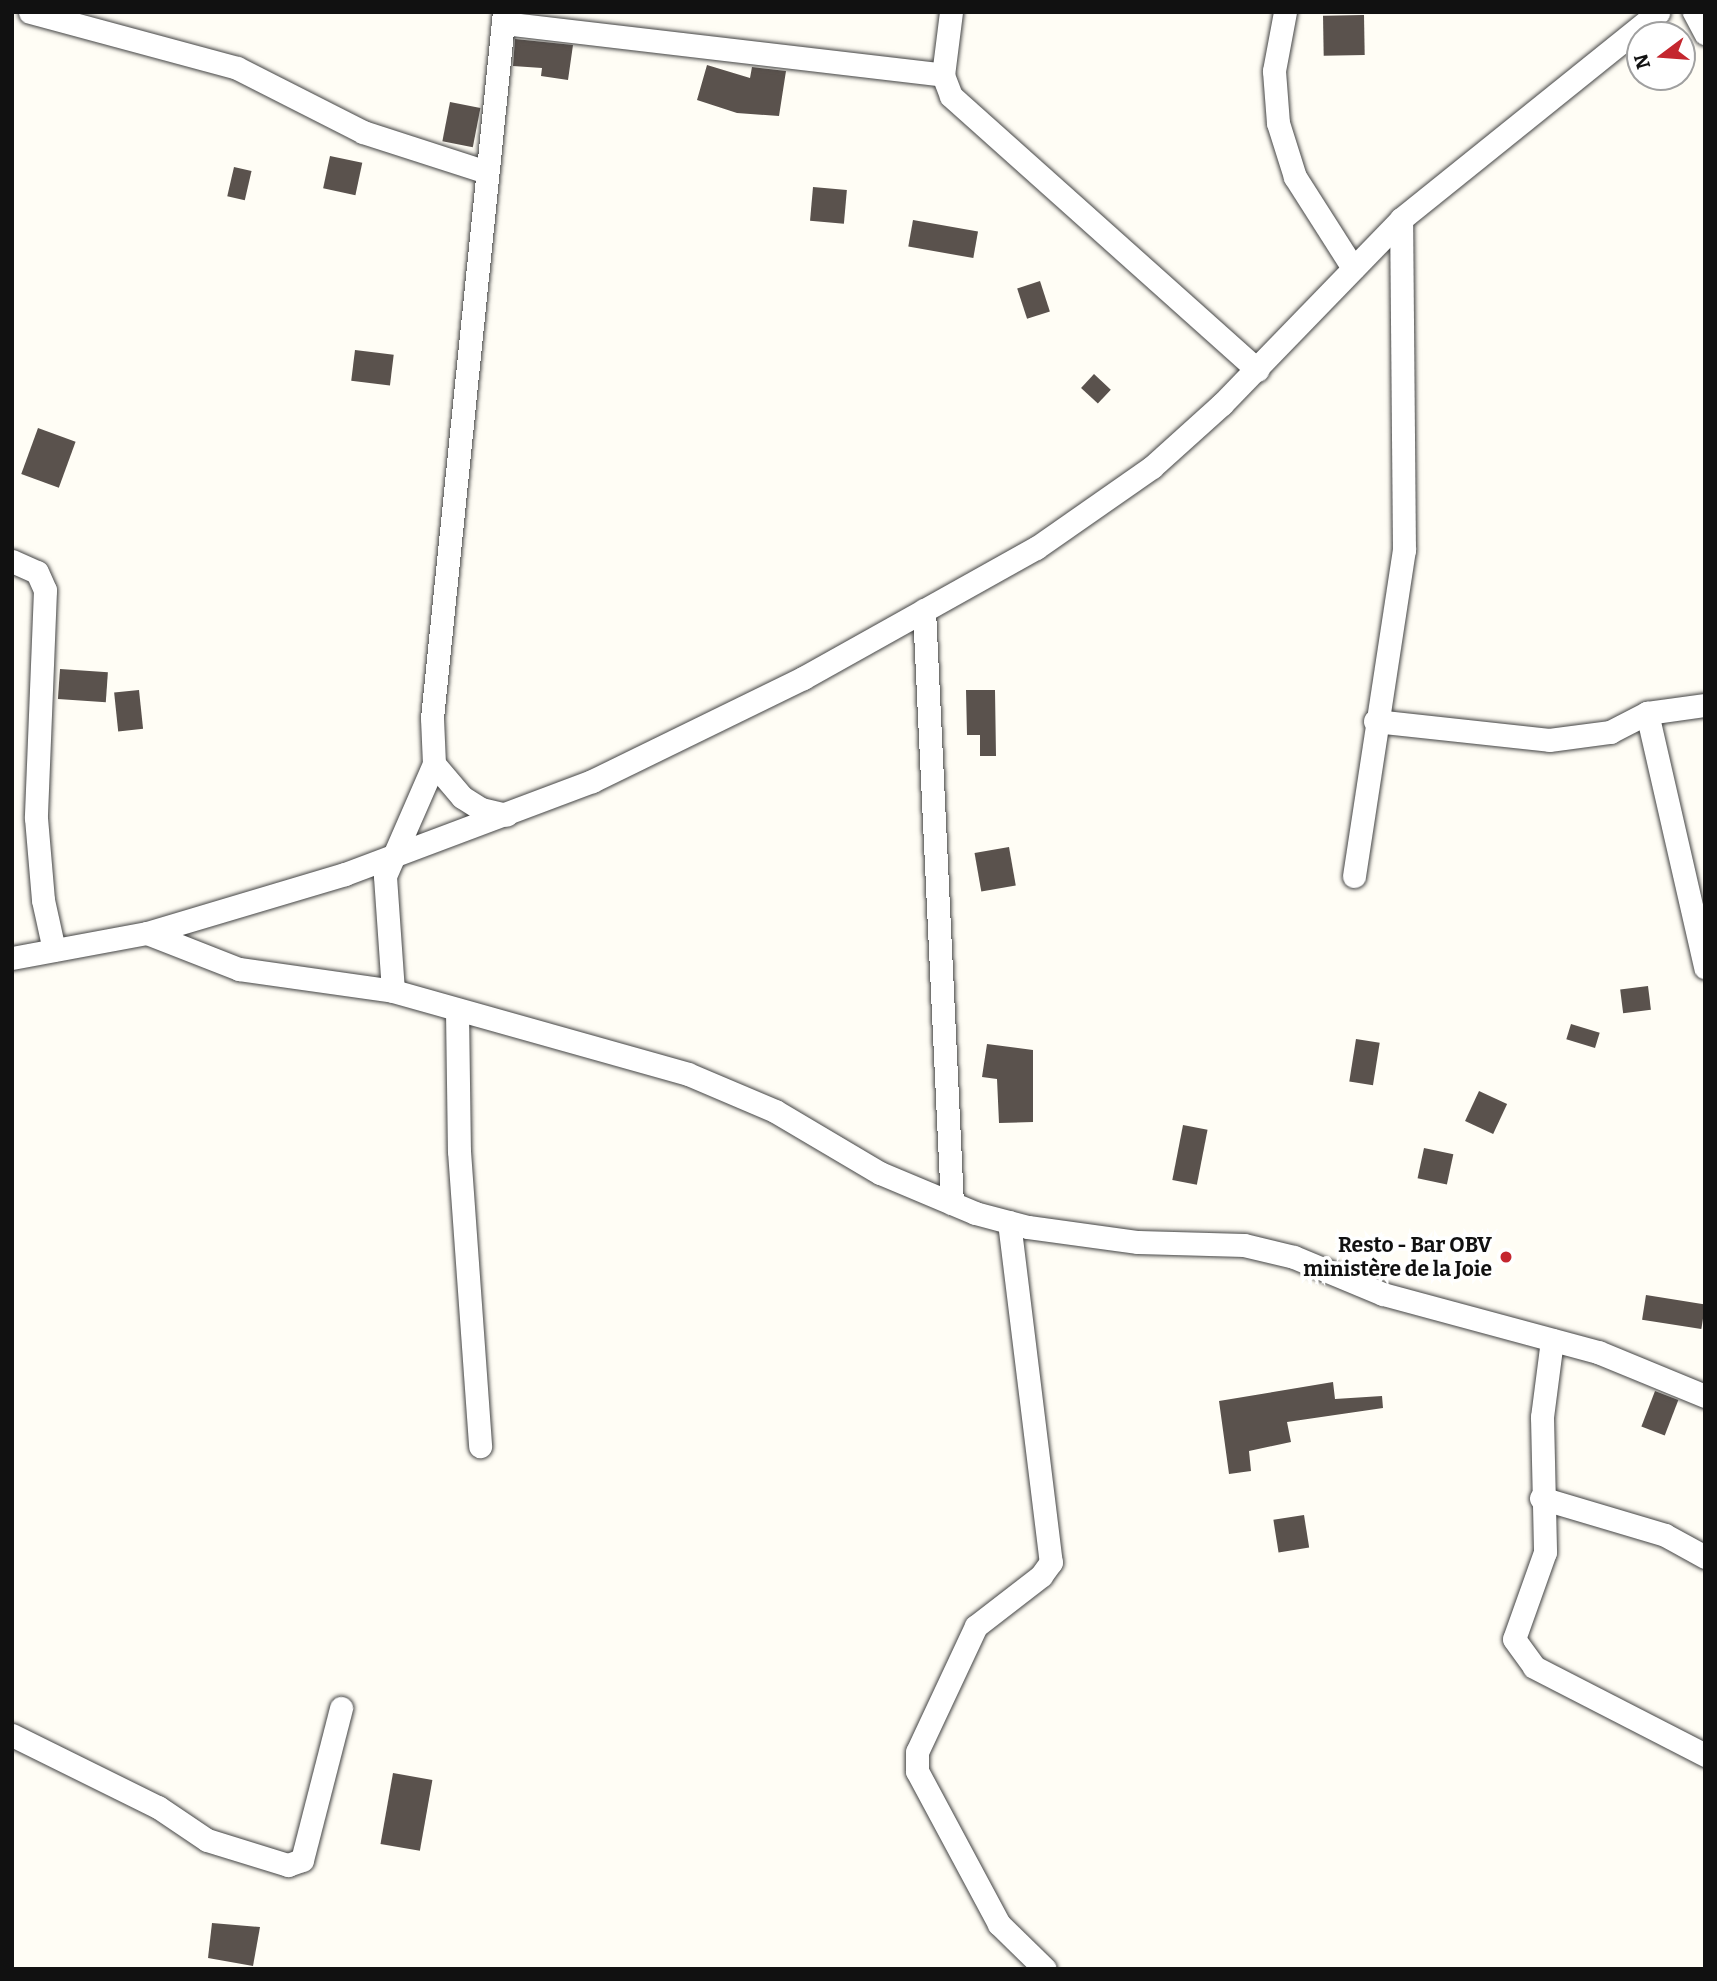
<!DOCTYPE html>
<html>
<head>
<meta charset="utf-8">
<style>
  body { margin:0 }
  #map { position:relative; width:1717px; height:1981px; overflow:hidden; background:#fffdf5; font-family:Bitter,serif }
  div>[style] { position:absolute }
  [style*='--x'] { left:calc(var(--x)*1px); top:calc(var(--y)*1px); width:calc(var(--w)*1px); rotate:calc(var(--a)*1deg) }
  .building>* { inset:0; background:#5a524d; transform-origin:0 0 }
  .roads { filter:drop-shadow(0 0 2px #444) drop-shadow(0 0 2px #444) }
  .street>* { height:23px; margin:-11.5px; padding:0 11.5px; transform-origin:11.5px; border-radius:11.5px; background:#fff }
  .dots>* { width:19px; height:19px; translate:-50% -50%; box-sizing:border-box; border:4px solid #fff; border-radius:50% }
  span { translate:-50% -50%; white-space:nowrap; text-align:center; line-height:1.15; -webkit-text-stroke:7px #fff; paint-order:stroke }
  .poi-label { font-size:21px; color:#111; font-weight:700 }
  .right { translate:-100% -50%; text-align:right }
  .frame { position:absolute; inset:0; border:14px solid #111; pointer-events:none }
  .north { position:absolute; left:1626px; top:21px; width:70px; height:70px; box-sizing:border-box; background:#fff; border:2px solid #a0a0a0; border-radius:50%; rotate:254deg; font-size:19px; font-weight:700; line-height:28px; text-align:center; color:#111 }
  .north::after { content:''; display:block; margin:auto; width:24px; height:32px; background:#c4262e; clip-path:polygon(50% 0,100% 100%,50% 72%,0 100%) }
</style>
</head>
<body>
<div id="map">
  <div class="building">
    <div style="left:1364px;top:15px;width:40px;height:41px;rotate:89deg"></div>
    <div style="clip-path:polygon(515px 39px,573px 45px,568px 80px,541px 76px,542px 68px,513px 66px)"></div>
    <div style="clip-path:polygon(707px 65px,750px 78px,752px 67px,786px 71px,779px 116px,737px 113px,697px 100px)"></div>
    <div style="left:450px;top:102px;width:31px;height:40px;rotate:11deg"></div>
    <div style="left:330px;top:156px;width:33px;height:33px;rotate:12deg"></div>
    <div style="left:234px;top:167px;width:18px;height:30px;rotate:13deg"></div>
    <div style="left:813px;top:187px;width:34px;height:34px;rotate:5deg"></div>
    <div style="left:913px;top:220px;width:66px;height:27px;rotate:10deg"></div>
    <div style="left:1040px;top:281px;width:32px;height:24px;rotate:72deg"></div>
    <div style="left:355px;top:350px;width:39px;height:31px;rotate:7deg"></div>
    <div style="left:1094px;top:374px;width:23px;height:19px;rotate:43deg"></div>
    <div style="left:38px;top:428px;width:40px;height:49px;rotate:20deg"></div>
    <div style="left:60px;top:669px;width:48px;height:30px;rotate:4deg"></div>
    <div style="left:139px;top:690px;width:39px;height:25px;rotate:84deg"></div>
    <div style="clip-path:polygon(966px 690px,995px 690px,996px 756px,980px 756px,980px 735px,967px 735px)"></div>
    <div style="left:1009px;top:847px;width:39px;height:35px;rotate:80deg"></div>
    <div style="left:1648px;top:986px;width:24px;height:28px;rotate:83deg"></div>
    <div style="left:1571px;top:1024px;width:30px;height:16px;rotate:17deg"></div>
    <div style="left:1356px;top:1039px;width:24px;height:43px;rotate:9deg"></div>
    <div style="clip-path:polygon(987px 1044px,1033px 1050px,1033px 1122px,999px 1123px,997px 1079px,982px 1077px)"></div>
    <div style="left:1479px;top:1091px;width:31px;height:33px;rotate:25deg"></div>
    <div style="left:1183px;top:1125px;width:25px;height:56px;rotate:11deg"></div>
    <div style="left:1424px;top:1148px;width:30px;height:31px;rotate:12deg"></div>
    <div style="left:1646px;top:1295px;width:60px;height:25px;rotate:9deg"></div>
    <div style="clip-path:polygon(1333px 1382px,1335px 1399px,1382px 1396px,1383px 1408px,1287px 1422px,1291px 1442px,1249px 1451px,1251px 1471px,1229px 1474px,1219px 1401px)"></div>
    <div style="left:1655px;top:1391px;width:25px;height:38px;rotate:21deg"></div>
    <div style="left:1304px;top:1515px;width:33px;height:31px;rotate:81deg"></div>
    <div style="left:393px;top:1773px;width:40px;height:72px;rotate:10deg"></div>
    <div style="clip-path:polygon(212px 1923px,260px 1927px,253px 1966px,208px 1958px)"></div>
  </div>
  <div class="roads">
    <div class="street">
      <div style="--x:30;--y:12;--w:214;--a:15.1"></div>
      <div style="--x:237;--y:68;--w:141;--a:26.9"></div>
      <div style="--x:363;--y:132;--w:127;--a:17.9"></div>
      <div style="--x:951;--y:12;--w:64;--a:97.2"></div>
      <div style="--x:943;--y:75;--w:22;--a:69"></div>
      <div style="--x:951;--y:96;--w:411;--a:41.8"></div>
      <div style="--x:1285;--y:12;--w:60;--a:100.6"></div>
      <div style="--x:1274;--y:71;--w:52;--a:85.6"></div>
      <div style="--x:1278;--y:123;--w:57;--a:72.5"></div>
      <div style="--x:1295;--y:177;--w:108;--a:57.5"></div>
      <div style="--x:1694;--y:12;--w:24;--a:62"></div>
      <div style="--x:503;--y:23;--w:443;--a:6.7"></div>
      <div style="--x:12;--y:561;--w:27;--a:24"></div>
      <div style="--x:37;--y:572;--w:20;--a:66"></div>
      <div style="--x:45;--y:590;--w:228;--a:92.3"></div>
      <div style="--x:36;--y:818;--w:82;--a:85.1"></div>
      <div style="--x:43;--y:900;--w:51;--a:77.6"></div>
      <div style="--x:924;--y:610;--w:594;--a:87.3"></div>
      <div style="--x:1647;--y:713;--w:261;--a:77.1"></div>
      <div style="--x:1375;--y:721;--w:175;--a:6.2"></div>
      <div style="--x:1549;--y:740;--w:62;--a:-7.5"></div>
      <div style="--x:1610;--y:732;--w:42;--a:-27.2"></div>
      <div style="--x:1647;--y:713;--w:59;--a:-7.9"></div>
      <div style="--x:434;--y:764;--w:43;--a:49.7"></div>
      <div style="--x:462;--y:797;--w:22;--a:32"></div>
      <div style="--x:481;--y:809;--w:26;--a:13"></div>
      <div style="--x:1354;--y:876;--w:330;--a:-81.3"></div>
      <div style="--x:1404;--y:550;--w:331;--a:-90.5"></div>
      <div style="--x:147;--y:933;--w:99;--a:21.4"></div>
      <div style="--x:239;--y:969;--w:156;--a:8.1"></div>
      <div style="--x:393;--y:991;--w:306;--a:15.7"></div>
      <div style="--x:688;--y:1074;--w:95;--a:23"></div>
      <div style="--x:775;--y:1111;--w:122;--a:30.6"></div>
      <div style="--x:880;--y:1173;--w:103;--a:22.8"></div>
      <div style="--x:975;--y:1213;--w:55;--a:14.8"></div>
      <div style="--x:1028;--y:1227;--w:111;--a:7.8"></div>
      <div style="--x:1138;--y:1242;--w:106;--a:1.6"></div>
      <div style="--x:1244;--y:1245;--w:51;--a:13.5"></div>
      <div style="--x:1294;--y:1257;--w:96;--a:22.6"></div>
      <div style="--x:1383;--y:1294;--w:223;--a:15.1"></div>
      <div style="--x:1598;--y:1352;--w:116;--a:22.4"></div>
      <div style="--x:12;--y:958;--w:137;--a:-10.5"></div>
      <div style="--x:147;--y:933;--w:207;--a:-16.6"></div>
      <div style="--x:345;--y:874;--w:264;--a:-20.6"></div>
      <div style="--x:592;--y:781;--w:235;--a:-26"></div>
      <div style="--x:803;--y:678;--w:267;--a:-29.2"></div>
      <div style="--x:1036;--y:548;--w:141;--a:-34.9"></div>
      <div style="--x:1152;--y:467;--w:94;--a:-42"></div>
      <div style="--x:1222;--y:404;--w:257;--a:-45.9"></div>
      <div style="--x:1401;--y:219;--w:330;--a:-38.8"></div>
      <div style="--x:393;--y:991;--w:115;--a:-94"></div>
      <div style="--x:385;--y:876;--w:122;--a:-66.4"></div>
      <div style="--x:434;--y:764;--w:46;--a:-92.5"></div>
      <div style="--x:432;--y:718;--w:710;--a:-84.18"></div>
      <div style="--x:457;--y:1011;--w:140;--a:89.2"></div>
      <div style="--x:459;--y:1151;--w:296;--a:85.9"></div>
      <div style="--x:1009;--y:1222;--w:343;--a:83"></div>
      <div style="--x:1051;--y:1562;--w:17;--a:126"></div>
      <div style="--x:1041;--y:1576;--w:82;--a:142.4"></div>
      <div style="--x:976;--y:1626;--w:139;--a:115.1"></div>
      <div style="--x:917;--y:1752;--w:19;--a:90"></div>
      <div style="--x:917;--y:1771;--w:174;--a:61.8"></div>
      <div style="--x:999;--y:1924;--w:64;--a:44.4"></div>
      <div style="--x:1552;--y:1340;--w:78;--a:97.4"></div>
      <div style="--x:1542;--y:1417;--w:135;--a:88.7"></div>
      <div style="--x:1545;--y:1552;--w:92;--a:109.6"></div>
      <div style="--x:1514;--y:1639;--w:34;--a:54"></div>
      <div style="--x:1534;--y:1667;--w:192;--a:27.2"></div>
      <div style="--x:1541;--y:1498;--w:129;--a:16.6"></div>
      <div style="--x:1665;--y:1535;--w:46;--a:28.8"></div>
      <div style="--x:12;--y:1735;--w:163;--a:26.3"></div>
      <div style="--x:158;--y:1807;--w:59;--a:34"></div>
      <div style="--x:207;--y:1840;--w:85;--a:17.2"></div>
      <div style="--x:288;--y:1865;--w:15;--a:-20"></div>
      <div style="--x:302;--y:1860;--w:157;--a:-75.6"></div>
    </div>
  </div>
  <div class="dots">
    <div style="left:1506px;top:1257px;background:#c4262e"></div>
  </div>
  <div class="poi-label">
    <span class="right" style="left:1492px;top:1257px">Resto - Bar OBV<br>ministère de la Joie</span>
  </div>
  <div class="frame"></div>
  <div class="north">N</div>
</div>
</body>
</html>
